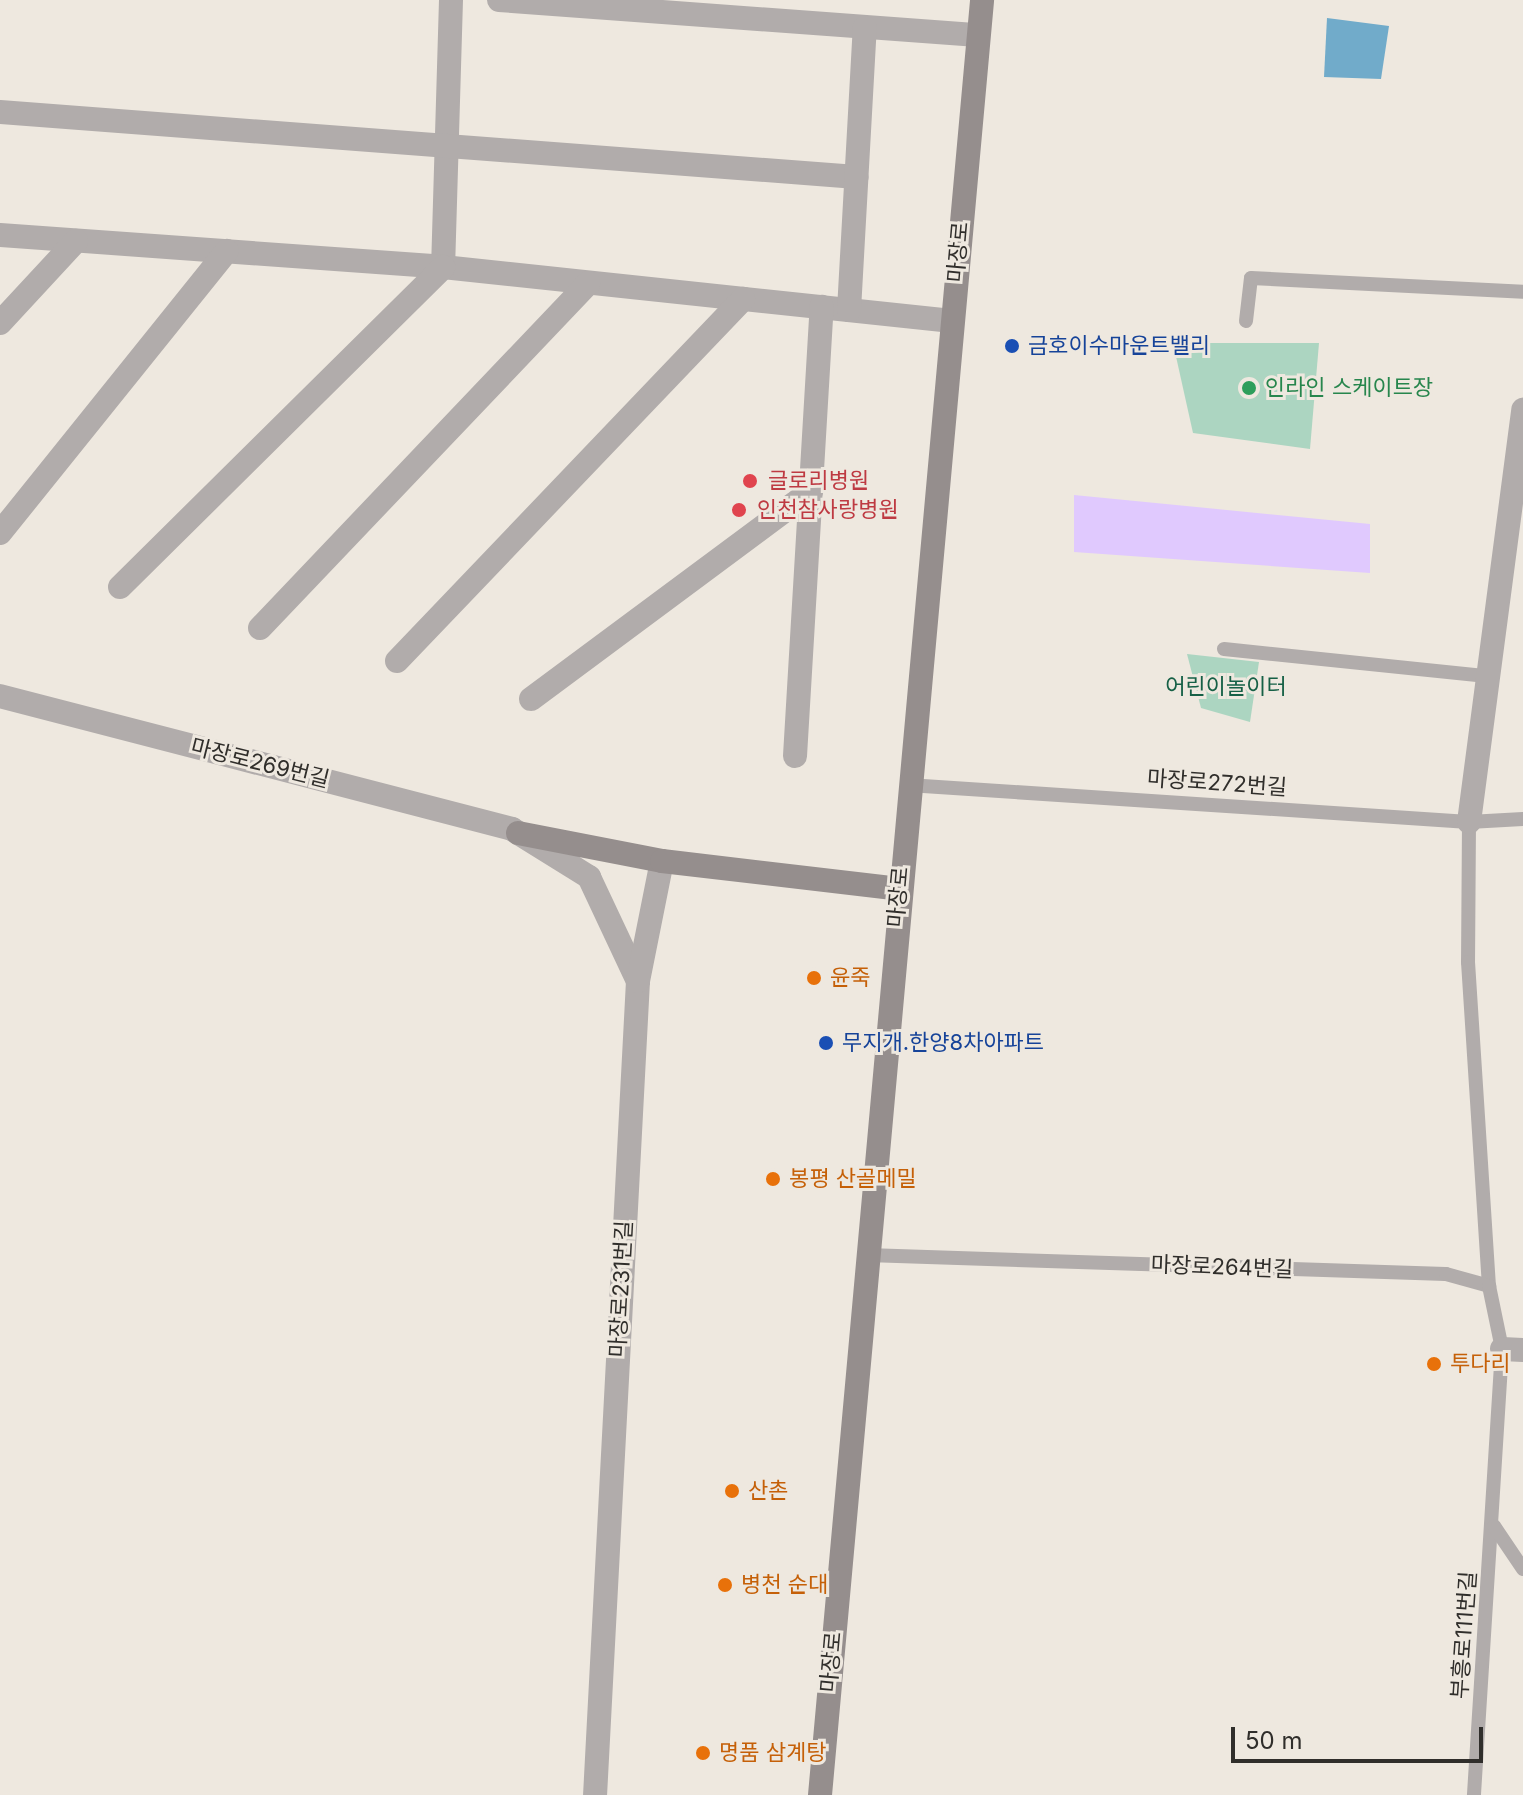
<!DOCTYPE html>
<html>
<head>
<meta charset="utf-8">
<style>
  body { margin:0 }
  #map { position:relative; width:1523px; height:1795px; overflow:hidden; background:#eee8df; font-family:Inter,"Noto Sans KR",sans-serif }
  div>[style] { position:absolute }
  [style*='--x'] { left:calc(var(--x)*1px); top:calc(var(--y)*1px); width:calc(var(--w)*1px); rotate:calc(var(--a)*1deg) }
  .green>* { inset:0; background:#acd5c1 }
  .water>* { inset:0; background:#71abca }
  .building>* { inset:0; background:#e0c9fe }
  .lane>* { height:14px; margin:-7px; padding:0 7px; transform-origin:7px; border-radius:7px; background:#b1acab }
  .street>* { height:24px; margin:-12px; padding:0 12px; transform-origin:12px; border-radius:12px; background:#b1acab }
  .secondary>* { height:24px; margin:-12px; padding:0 12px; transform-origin:12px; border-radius:12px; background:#958e8d }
  .dots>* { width:22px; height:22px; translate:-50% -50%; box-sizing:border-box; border:4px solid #eee8df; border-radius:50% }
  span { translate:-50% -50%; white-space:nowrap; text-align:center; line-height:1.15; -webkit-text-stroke:6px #eee8df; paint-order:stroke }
  .street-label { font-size:22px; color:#302e2b }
  .transit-label { font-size:22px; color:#164399 }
  .left { translate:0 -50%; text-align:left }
  .leisure-label { font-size:22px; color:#27864d }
  .health-label { font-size:22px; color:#be3a42 }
  .park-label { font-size:22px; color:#166046 }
  .food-label { font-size:22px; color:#c56008 }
  .scale { position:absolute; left:1231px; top:1727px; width:252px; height:36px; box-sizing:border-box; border:4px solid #302e2b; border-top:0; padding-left:10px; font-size:24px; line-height:28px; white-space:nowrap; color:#302e2b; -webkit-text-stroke:6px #eee8df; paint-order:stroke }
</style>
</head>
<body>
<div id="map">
  <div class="green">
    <div style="clip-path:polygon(1173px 343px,1319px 343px,1310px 449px,1193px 433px)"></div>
    <div style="clip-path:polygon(1187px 654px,1259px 662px,1250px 722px,1201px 708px)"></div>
  </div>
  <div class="water">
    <div style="clip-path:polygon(1327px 18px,1389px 26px,1381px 79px,1324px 77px)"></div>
  </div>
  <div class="building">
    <div style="clip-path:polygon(1074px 495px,1370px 524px,1370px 573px,1074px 552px)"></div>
  </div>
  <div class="lane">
    <div style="--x:1246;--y:321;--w:43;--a:-83.4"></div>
    <div style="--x:1251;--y:278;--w:272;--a:2.9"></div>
    <div style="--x:1224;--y:649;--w:264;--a:5.9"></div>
    <div style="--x:908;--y:785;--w:562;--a:3.77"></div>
    <div style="--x:1469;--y:822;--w:54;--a:-3.2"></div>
    <div style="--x:1469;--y:822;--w:140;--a:90.4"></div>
    <div style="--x:1468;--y:962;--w:325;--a:86.3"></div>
    <div style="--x:867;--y:1255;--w:579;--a:1.88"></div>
    <div style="--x:1446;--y:1274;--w:45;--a:15.6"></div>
    <div style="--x:1489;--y:1286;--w:64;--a:78.3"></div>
    <div style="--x:1502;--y:1349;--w:447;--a:93.6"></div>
    <div style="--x:1494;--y:1526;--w:52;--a:56"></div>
  </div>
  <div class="street">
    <div style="--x:451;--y:0;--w:267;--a:91.7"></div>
    <div style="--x:443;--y:267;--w:512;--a:6.06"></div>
    <div style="--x:499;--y:0;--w:480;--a:4.2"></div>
    <div style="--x:0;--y:112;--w:859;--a:4.34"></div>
    <div style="--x:0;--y:235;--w:444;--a:4.1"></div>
    <div style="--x:849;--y:310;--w:283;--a:-86.8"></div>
    <div style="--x:0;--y:323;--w:112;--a:-47.2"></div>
    <div style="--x:0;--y:533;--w:362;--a:-51.2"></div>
    <div style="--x:120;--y:587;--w:455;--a:-44.7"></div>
    <div style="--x:260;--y:628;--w:476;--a:-46.4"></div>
    <div style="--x:397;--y:661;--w:501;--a:-46.29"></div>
    <div style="--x:0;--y:696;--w:529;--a:14.56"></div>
    <div style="--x:512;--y:829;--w:91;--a:31.9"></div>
    <div style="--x:589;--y:877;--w:115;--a:64.8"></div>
    <div style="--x:638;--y:981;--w:815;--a:93.02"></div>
    <div style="--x:531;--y:699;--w:349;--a:-36.6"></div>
    <div style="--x:795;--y:756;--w:450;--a:-86.6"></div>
    <div style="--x:1469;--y:822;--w:416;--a:-82.5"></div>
    <div style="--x:638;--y:981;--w:122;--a:-78.7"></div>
    <div style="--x:1502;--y:1349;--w:21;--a:3"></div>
  </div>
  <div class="secondary">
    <div style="--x:518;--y:833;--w:147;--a:11"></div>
    <div style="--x:662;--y:861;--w:239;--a:6.7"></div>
    <div style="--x:820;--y:1795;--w:1802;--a:-84.84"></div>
  </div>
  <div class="dots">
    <div style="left:1012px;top:346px;background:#1a4fb4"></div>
    <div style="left:1249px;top:388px;background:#2e9e5b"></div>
    <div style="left:750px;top:481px;background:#e0444e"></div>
    <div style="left:739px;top:510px;background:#e0444e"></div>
    <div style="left:814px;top:978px;background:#e8710a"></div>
    <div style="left:826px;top:1043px;background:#1a4fb4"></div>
    <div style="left:773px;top:1179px;background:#e8710a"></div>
    <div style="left:1434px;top:1364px;background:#e8710a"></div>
    <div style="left:732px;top:1491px;background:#e8710a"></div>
    <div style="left:725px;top:1585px;background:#e8710a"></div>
    <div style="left:703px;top:1753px;background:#e8710a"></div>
  </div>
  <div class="street-label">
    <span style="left:958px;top:252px;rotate:-85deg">마장로</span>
    <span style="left:260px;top:763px;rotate:14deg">마장로269번길</span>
    <span style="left:1217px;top:783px;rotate:4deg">마장로272번길</span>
    <span style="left:898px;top:897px;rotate:-85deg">마장로</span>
    <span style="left:1222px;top:1267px;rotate:2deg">마장로264번길</span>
    <span style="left:621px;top:1289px;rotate:-87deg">마장로231번길</span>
    <span style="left:1464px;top:1635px;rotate:-86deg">부흥로111번길</span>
    <span style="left:831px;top:1662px;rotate:-85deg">마장로</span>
  </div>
  <div class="transit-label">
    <span class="left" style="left:1028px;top:346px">금호이수마운트밸리</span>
    <span class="left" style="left:842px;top:1043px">무지개.한양8차아파트</span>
  </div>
  <div class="leisure-label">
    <span class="left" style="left:1265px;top:388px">인라인 스케이트장</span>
  </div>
  <div class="health-label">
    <span class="left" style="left:768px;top:481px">글로리병원</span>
    <span class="left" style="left:757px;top:510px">인천참사랑병원</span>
  </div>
  <div class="park-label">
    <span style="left:1226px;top:687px">어린이놀이터</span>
  </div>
  <div class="food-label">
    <span class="left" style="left:830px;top:978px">윤죽</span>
    <span class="left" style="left:789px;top:1179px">봉평 산골메밀</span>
    <span class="left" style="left:1450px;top:1364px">투다리</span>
    <span class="left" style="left:748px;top:1491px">산촌</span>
    <span class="left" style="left:741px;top:1585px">병천 순대</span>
    <span class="left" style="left:719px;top:1753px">명품 삼계탕</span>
  </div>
  <div class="scale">50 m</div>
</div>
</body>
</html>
